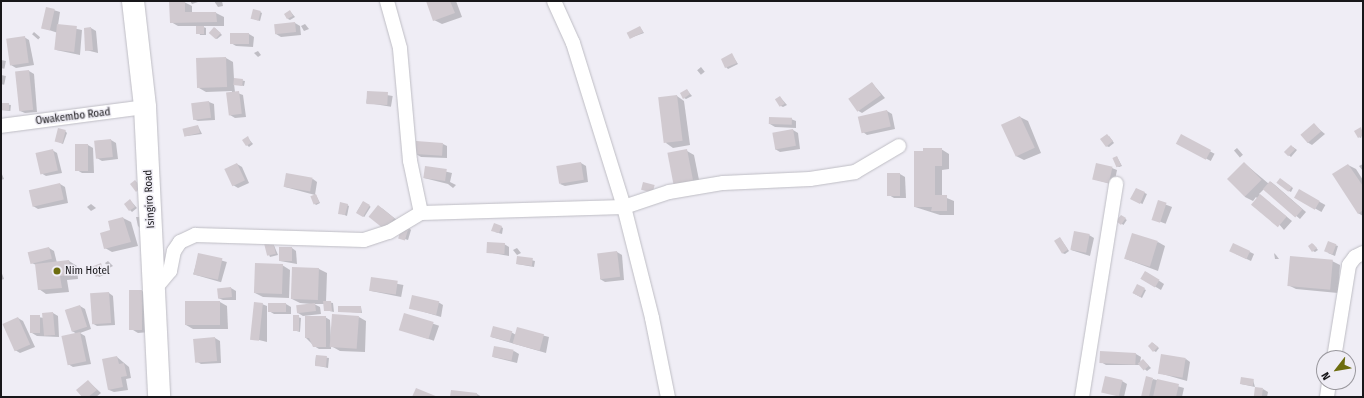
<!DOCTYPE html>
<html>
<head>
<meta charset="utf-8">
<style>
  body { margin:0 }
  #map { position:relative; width:1364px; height:398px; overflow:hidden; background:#efedf5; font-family:"Fira Sans Condensed",sans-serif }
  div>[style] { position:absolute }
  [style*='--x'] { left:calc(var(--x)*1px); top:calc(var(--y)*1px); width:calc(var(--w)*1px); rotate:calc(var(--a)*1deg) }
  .shadow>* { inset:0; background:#0003; transform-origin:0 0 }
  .building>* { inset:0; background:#d1cad0; transform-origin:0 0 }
  .roads { filter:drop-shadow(0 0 1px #bebdc4) drop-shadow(0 0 1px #bebdc4) }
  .street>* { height:14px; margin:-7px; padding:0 7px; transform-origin:7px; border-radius:7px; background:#fff }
  .primary>* { height:22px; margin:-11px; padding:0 11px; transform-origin:11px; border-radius:11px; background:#fff }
  .dots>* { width:11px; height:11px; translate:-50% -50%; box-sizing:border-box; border:2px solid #efedf5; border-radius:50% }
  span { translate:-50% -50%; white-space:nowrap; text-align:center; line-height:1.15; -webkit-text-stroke:3px #efedf5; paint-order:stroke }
  .street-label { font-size:11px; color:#18171a }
  .poi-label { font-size:11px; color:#18171a }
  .left { translate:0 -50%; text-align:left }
  .frame { position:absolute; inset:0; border:2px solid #18171a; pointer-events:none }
  .north { position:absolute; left:1316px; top:350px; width:40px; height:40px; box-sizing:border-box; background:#efedf5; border:1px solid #99979d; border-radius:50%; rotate:239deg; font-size:11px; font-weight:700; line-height:16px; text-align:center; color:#18171a }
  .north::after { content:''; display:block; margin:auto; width:14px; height:18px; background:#6d6d0f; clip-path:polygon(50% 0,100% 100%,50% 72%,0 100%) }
</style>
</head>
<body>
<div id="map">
  <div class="shadow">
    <div style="clip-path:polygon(190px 1px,198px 1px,198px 2px,192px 4px)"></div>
    <div style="clip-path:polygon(214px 1px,222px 1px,223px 6px,218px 7px)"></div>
    <div style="clip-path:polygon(427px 1px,456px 1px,462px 17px,442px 24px,434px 20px)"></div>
    <div style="clip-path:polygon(184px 2px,192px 6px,192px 13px,216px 13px,224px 17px,224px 26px,201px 26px,206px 28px,206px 35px,200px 35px,197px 26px,178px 26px,171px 22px)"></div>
    <div style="clip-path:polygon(47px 8px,60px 12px,58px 25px,82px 30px,80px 55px,56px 50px,58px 33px,43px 28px)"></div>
    <div style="clip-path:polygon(290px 11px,295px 17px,290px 20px,288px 19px)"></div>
    <div style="clip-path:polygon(260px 12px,262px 13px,260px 21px,254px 19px)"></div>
    <div style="clip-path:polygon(295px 23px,300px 26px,301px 35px,281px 37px,276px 34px)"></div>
    <div style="clip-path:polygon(305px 24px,309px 29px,304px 31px,301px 26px)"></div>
    <div style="clip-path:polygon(640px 27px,644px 33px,630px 38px)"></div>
    <div style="clip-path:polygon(91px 28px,96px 31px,98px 53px,86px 50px,85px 29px)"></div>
    <div style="clip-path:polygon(215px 28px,222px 35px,217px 39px,215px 38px)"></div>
    <div style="left:34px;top:32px;width:8px;height:3px;rotate:40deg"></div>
    <div style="clip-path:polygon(249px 34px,254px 37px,253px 47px,236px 46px,231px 43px)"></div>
    <div style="clip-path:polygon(24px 37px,29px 40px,34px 65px,16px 68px,11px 65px)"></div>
    <div style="clip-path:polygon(258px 51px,261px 55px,258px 57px,254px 53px)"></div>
    <div style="clip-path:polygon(732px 55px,738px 64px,728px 69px,726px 67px)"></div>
    <div style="clip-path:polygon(226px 58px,233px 62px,234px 79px,245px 81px,244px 86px,234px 84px,235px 92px,243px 95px,246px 117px,235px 118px,230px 115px,232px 91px,206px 92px,199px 88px)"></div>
    <div style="left:1px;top:60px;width:5px;height:8px;rotate:11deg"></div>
    <div style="left:701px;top:67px;width:6px;height:5px;rotate:51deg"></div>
    <div style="clip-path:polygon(29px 71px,34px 74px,37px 112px,25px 113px,20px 111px)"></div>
    <div style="left:1px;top:75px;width:5px;height:9px;rotate:11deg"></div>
    <div style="clip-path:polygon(872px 83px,885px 98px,862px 113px,857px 110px)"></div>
    <div style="clip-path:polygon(687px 90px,692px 96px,686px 99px,684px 98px)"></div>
    <div style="left:368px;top:92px;width:25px;height:11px;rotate:9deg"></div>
    <div style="clip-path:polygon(677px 96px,684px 101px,690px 145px,673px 148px,666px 143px)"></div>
    <div style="clip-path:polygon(780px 97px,787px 105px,783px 107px,781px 106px)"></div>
    <div style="clip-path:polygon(209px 102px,214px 104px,215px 120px,198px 121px,193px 119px)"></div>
    <div style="left:1px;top:104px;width:10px;height:6px;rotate:6deg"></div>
    <div style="clip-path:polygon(887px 111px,892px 114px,895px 129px,867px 135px,863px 132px)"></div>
    <div style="clip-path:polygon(1020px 117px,1028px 121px,1041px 153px,1024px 160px,1016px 156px)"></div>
    <div style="clip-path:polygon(791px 119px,796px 121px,796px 128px,775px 127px,770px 124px)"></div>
    <div style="clip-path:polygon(1314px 125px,1325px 134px,1312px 145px,1307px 142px)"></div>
    <div style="clip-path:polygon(198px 126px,202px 134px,187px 136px,185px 130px)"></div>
    <div style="clip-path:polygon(1360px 129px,1363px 131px,1361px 138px,1359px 137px)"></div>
    <div style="clip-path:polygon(793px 130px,798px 133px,800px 149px,780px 152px,775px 149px)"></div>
    <div style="clip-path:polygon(65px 131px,67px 133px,63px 144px,57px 141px)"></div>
    <div style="clip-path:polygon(1109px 136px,1114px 143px,1109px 147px,1106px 146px)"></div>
    <div style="left:1181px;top:136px;width:38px;height:8px;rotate:28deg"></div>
    <div style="clip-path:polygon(248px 138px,253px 144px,249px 147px,247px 145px)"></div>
    <div style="clip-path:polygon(111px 140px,116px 143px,118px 159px,102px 161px,97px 158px,95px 141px)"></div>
    <div style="clip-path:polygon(443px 144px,447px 146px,447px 158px,421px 157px,416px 154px)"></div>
    <div style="clip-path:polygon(88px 145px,93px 148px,94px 173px,82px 173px,77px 170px)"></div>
    <div style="clip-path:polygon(1293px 147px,1297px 150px,1291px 157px,1285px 152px)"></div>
    <div style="left:1237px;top:148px;width:9px;height:4px;rotate:49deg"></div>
    <div style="clip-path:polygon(941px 149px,949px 154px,949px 169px,942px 170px,942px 196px,954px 201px,954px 215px,940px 215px,915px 207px)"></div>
    <div style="clip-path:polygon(52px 150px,57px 153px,62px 173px,46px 176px,41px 173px)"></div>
    <div style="clip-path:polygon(687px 151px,694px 155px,700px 185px,682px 188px,674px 184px)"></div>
    <div style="clip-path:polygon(1117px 157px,1122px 166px,1119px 167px,1117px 166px)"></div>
    <div style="clip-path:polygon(581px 163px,586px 166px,588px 182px,565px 186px,560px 184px)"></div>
    <div style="clip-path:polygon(1244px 163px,1269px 184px,1271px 182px,1275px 185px,1306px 212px,1300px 219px,1264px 189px,1259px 194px,1292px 221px,1284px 230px,1256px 197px,1253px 201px,1245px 197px)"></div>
    <div style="clip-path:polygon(237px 164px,242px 167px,249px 183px,238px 188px,233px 185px)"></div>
    <div style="clip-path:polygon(1363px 164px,1363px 171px,1359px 166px)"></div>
    <div style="clip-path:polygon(1348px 165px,1356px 169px,1363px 180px,1363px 216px,1358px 213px)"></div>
    <div style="clip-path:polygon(426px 167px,452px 173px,450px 182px,456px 185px,453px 188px,448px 184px,424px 178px)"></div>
    <div style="clip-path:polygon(1112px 168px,1117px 170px,1114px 185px,1094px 179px)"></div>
    <div style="clip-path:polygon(1px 172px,4px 179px,1px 180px)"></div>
    <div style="clip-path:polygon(888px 174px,900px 174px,905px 177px,906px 198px,894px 198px,889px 195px)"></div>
    <div style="clip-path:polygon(313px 179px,317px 182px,315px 195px,285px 187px)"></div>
    <div style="clip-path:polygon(1280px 179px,1293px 188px,1291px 192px,1289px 191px)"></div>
    <div style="clip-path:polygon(60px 184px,65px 187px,68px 203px,38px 209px,33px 206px)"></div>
    <div style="left:1136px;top:189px;width:12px;height:11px;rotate:24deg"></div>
    <div style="left:1300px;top:191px;width:29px;height:8px;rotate:29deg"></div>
    <div style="clip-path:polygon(316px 195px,320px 203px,316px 205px,314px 203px)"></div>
    <div style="clip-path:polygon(130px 200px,137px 208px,132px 212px,130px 210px)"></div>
    <div style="left:363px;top:202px;width:9px;height:12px;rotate:32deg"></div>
    <div style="left:1159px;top:202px;width:14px;height:18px;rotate:21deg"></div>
    <div style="clip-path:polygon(91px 204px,96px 208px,91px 211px,87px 207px)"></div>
    <div style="clip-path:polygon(347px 205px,349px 206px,347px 216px,339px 213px)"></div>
    <div style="clip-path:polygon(378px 206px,383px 209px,398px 221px,385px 229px)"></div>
    <div style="left:1121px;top:216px;width:7px;height:6px;rotate:34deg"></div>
    <div style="clip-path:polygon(136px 217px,141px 217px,140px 228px,138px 226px)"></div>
    <div style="clip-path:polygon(123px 218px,131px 222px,138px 246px,112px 252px,105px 248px,111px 231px)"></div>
    <div style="clip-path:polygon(501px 227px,503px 228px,502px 234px,495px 232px)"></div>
    <div style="clip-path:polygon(409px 228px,411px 230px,408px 240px,402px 238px)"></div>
    <div style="clip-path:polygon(1089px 235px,1094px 238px,1090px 256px,1071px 250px)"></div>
    <div style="clip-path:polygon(1060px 238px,1069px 251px,1065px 254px,1062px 253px)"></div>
    <div style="clip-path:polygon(1158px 242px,1165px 246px,1158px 271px,1126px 259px)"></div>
    <div style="clip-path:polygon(273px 243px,278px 255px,270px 257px,265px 245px)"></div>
    <div style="clip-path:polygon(1329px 243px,1338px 246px,1335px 256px,1328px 253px)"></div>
    <div style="clip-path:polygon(504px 244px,509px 247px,509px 256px,487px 252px)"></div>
    <div style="clip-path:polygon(1313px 244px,1318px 250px,1315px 252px,1313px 251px)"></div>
    <div style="clip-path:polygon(49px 248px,54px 251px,57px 263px,69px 261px,77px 266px,78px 279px,67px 280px,69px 292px,46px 294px,39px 289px,36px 265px,32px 263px)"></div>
    <div style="clip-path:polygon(292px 248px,296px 251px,297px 264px,280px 261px)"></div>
    <div style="clip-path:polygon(517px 248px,521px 253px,517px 255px,513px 250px)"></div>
    <div style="clip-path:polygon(617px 252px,622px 255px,624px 280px,605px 282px,600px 279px)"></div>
    <div style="clip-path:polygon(1250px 252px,1254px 254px,1251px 261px,1236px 254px)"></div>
    <div style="clip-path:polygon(1274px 253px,1276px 255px,1279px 259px,1275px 259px)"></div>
    <div style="left:199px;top:254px;width:29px;height:21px;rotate:16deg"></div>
    <div style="clip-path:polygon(518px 257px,535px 261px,534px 267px,517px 264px)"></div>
    <div style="clip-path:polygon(108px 261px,113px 266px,109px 268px,105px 263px)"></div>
    <div style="clip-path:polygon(1332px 261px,1340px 265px,1338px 293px,1296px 289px,1288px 285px)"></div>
    <div style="clip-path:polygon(100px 264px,106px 274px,99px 277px,97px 275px)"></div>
    <div style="clip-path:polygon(282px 265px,290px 270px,289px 298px,263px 297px,255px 293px)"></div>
    <div style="clip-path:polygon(293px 268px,319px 269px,327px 273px,326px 302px,333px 303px,334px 312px,325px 310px,324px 304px,314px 304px,320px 307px,321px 314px,303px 316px,298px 313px,298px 306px,311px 304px,300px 303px,292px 299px)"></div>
    <div style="clip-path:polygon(1px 271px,4px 279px,1px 280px)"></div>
    <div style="clip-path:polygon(1146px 272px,1164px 284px,1161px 290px,1142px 279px)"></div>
    <div style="left:372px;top:279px;width:32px;height:12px;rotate:11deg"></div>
    <div style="clip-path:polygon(1137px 286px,1146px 290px,1142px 298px,1133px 293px)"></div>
    <div style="clip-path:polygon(231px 288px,236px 291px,236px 300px,223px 300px,218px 298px)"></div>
    <div style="clip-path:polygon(142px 291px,147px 294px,149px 332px,138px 333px,133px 330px)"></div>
    <div style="clip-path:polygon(109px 293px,113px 296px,115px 325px,97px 326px,92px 323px)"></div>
    <div style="clip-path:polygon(220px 302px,227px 306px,228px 329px,193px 329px,186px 325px)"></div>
    <div style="clip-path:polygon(438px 302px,443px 305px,441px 317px,411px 308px)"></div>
    <div style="clip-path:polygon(262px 304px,267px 306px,267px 342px,255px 339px)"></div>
    <div style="clip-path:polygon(269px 304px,286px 304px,291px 307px,291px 314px,274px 314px,269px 311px)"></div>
    <div style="clip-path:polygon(80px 306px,85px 309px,91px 329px,80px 333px,85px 336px,91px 364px,73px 367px,68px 364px,77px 334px,72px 331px,66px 310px)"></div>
    <div style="clip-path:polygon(361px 307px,362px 313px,339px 311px)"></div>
    <div style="clip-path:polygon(53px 313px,58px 316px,59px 337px,37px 336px,32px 333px,32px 316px,44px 318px)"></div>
    <div style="left:405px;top:314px;width:36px;height:16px;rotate:19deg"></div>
    <div style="clip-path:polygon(294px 316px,301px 318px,300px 332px,293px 330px)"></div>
    <div style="clip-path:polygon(325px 317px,330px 320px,331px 341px,359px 317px,366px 321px,365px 352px,340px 351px,331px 346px,331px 349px,319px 349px,314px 346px,306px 338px)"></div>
    <div style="clip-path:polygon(18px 318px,23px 321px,35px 347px,20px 353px,15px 350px)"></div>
    <div style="clip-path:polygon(518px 329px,549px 337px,546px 353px,491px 337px,511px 332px,516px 335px)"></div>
    <div style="clip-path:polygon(215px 338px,220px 341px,221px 363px,201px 364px,196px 361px)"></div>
    <div style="clip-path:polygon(1153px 343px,1159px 348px,1156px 352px,1154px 351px)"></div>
    <div style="clip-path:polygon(514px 351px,519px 354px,517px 363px,493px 357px)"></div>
    <div style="clip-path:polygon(1136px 354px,1141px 357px,1140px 363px,1143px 360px,1151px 368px,1147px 371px,1140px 365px,1106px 365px,1101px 362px)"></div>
    <div style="clip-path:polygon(316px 356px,329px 358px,328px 368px,315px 365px)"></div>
    <div style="clip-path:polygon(117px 357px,129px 367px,131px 378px,126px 379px,128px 390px,114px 392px,109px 390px)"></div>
    <div style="clip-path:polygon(1186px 359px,1190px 362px,1187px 381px,1159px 373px)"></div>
    <div style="clip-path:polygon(1153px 379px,1184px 388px,1182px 397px,1142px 397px)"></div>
    <div style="clip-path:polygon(1253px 380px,1255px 387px,1241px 384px)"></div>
    <div style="clip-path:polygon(88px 381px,101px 393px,96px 397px,83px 397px)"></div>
    <div style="clip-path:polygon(1122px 381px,1127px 384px,1124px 397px,1102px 392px)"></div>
    <div style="clip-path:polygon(1263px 389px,1268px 392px,1267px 397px,1256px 397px)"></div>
    <div style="clip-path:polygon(477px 394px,482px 397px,451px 397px)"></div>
  </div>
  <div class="building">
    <div style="clip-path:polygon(169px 1px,185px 1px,185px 12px,216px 12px,217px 22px,170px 23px)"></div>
    <div style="clip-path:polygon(426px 1px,450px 1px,455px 13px,433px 21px)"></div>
    <div style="left:46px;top:7px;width:9px;height:22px;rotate:13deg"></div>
    <div style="left:253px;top:9px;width:8px;height:10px;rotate:14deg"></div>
    <div style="clip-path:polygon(290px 10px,293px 16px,287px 19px,284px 14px)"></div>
    <div style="left:295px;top:22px;width:10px;height:21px;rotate:84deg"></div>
    <div style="left:57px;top:24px;width:20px;height:26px;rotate:6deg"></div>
    <div style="left:204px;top:26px;width:8px;height:8px;rotate:90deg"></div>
    <div style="left:640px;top:26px;width:7px;height:15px;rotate:63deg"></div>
    <div style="clip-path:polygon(91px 27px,93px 50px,85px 51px,84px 28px)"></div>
    <div style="left:214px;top:27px;width:9px;height:8px;rotate:41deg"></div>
    <div style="left:230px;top:33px;width:19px;height:11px"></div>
    <div style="left:25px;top:36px;width:27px;height:19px;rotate:82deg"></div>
    <div style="clip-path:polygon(732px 53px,737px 63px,725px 68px,721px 59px)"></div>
    <div style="left:226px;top:57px;width:30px;height:30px;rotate:88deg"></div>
    <div style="left:29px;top:70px;width:40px;height:14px;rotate:84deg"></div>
    <div style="left:234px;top:78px;width:9px;height:7px;rotate:6deg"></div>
    <div style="left:872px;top:82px;width:16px;height:29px;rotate:55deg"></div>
    <div style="clip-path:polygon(687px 89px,690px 94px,683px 99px,680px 93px)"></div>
    <div style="left:239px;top:91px;width:23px;height:13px;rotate:83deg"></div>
    <div style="left:367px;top:91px;width:21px;height:13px;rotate:3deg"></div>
    <div style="left:677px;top:95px;width:46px;height:19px;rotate:83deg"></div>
    <div style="left:780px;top:96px;width:9px;height:6px;rotate:58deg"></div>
    <div style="left:209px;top:101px;width:17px;height:18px;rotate:83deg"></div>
    <div style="left:1px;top:103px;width:8px;height:7px"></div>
    <div style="left:887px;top:110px;width:17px;height:30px;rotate:77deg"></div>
    <div style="left:1020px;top:116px;width:35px;height:21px;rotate:65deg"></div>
    <div style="left:769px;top:117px;width:23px;height:7px;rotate:2deg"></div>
    <div style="left:1314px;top:123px;width:11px;height:18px;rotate:49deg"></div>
    <div style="left:198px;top:125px;width:8px;height:16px;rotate:76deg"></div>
    <div style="clip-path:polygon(1361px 127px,1363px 135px,1358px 138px,1354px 131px)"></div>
    <div style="left:58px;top:128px;width:8px;height:14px;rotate:14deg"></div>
    <div style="left:793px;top:129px;width:17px;height:21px;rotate:80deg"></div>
    <div style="clip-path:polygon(1107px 134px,1113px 141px,1106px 147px,1100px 139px)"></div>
    <div style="left:1181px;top:134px;width:34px;height:11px;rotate:28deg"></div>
    <div style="clip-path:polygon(248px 136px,251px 143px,246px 146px,242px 140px)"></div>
    <div style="left:111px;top:139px;width:18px;height:17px;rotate:84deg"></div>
    <div style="left:416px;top:141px;width:27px;height:13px;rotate:4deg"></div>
    <div style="left:75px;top:144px;width:13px;height:27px"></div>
    <div style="left:1291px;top:145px;width:6px;height:10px;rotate:45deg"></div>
    <div style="clip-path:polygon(923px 148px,942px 148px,942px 166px,935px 166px,935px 195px,947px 195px,947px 211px,931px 211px,932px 207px,914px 207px,914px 151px,923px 151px)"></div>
    <div style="left:53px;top:149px;width:22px;height:18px;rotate:77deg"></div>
    <div style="left:687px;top:149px;width:33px;height:20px;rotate:79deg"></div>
    <div style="left:1117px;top:156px;width:10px;height:5px;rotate:66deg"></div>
    <div style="left:581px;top:162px;width:18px;height:25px;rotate:81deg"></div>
    <div style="left:1244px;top:162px;width:25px;height:24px;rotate:45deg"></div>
    <div style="left:237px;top:163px;width:19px;height:14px;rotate:65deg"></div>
    <div style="left:1096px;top:163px;width:17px;height:17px;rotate:13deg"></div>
    <div style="clip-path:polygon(1348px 164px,1363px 186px,1363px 210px,1358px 214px,1332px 174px)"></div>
    <div style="left:425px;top:166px;width:22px;height:12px;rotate:8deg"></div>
    <div style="left:286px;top:173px;width:27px;height:14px;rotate:10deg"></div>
    <div style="left:887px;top:173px;width:13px;height:23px"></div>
    <div style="left:1280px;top:178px;width:15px;height:6px;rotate:37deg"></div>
    <div style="clip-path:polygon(135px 180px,141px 187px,136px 192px,130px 184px)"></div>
    <div style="left:1270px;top:181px;width:43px;height:11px;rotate:41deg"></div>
    <div style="left:643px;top:182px;width:12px;height:8px;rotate:14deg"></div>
    <div style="left:60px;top:183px;width:17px;height:32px;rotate:77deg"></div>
    <div style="clip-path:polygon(1136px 188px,1145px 192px,1140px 204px,1130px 199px)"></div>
    <div style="left:1299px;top:189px;width:24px;height:10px;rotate:30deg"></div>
    <div style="left:316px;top:194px;width:9px;height:6px;rotate:69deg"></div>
    <div style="left:1260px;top:194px;width:35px;height:14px;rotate:40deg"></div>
    <div style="clip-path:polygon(130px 199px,135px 207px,129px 211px,124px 204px)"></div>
    <div style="left:1158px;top:200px;width:9px;height:21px;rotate:18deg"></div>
    <div style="left:363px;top:201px;width:8px;height:14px;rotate:30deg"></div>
    <div style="clip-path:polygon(340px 202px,348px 204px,345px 215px,338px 214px)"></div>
    <div style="left:378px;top:205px;width:21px;height:15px;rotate:39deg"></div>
    <div style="clip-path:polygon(1121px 215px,1126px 218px,1121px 225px,1116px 221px)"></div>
    <div style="clip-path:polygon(123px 217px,131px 242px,104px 249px,100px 233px,110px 230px,108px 221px)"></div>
    <div style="clip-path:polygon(494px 223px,502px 226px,499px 233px,491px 231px)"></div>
    <div style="left:402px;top:225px;width:7px;height:14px;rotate:16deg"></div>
    <div style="left:1074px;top:231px;width:16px;height:19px;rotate:11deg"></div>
    <div style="left:1132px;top:233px;width:27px;height:27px;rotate:17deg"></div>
    <div style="left:1060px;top:237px;width:15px;height:7px;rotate:58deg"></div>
    <div style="left:1328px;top:241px;width:9px;height:11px;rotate:21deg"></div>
    <div style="left:273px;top:242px;width:12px;height:9px;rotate:76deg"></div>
    <div style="left:487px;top:242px;width:18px;height:11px;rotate:3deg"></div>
    <div style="left:1233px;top:243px;width:19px;height:9px;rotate:25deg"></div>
    <div style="clip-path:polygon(1312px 243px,1317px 248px,1312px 252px,1308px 246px)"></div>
    <div style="left:49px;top:247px;width:12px;height:22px;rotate:76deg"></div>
    <div style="left:279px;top:247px;width:13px;height:14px"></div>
    <div style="left:617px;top:251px;width:26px;height:20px;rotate:83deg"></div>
    <div style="left:198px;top:253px;width:25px;height:22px;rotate:12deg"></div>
    <div style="left:517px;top:256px;width:16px;height:8px;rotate:7deg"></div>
    <div style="left:1290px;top:256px;width:43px;height:30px;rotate:5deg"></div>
    <div style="clip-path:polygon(69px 260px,71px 275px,60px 276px,62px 288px,38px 290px,35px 264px)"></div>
    <div style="left:101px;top:263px;width:11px;height:10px;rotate:68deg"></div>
    <div style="left:255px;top:263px;width:28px;height:30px;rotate:2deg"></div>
    <div style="left:292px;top:267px;width:27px;height:32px;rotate:2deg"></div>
    <div style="left:1145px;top:271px;width:17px;height:9px;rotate:31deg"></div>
    <div style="left:371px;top:277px;width:27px;height:14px;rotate:8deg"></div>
    <div style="left:1137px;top:284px;width:9px;height:10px;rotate:27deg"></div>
    <div style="left:231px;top:287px;width:10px;height:14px;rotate:84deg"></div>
    <div style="left:129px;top:290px;width:13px;height:40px"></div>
    <div style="left:109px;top:292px;width:31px;height:19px;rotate:86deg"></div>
    <div style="left:412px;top:295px;width:28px;height:14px;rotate:13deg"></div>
    <div style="left:185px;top:301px;width:35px;height:24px"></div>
    <div style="clip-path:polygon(323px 301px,331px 301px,332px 311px,324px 311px)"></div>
    <div style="left:254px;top:302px;width:9px;height:38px;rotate:6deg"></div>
    <div style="left:268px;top:303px;width:18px;height:9px"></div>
    <div style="left:315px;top:303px;width:8px;height:19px;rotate:83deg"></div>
    <div style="left:80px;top:305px;width:23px;height:16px;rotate:72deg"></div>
    <div style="clip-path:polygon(338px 306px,361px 306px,361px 313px,338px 312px)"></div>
    <div style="left:53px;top:312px;width:23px;height:11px;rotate:85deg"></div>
    <div style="left:404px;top:313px;width:31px;height:18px;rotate:17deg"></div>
    <div style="left:332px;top:314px;width:27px;height:33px;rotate:4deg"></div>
    <div style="left:30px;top:315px;width:10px;height:18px"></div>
    <div style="left:293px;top:315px;width:6px;height:16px"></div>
    <div style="clip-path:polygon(305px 316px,326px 316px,326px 347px,313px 347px,309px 338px,305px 338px)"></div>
    <div style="left:18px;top:317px;width:30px;height:17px;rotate:66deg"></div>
    <div style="left:493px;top:326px;width:20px;height:11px;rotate:15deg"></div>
    <div style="left:517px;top:327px;width:28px;height:17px;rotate:15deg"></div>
    <div style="left:80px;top:332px;width:30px;height:19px;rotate:78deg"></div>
    <div style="left:215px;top:337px;width:24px;height:22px;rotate:85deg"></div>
    <div style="clip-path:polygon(1152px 342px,1158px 347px,1153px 352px,1148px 346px)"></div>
    <div style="left:494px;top:346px;width:20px;height:11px;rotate:11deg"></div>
    <div style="left:1100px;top:351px;width:36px;height:12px;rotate:3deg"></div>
    <div style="left:1161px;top:354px;width:25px;height:20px;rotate:9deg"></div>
    <div style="left:316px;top:355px;width:11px;height:11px;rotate:5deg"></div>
    <div style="clip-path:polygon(117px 356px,119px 364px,124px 363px,127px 376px,121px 377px,123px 387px,108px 390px,102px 359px)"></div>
    <div style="left:1143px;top:359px;width:9px;height:7px;rotate:49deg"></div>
    <div style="left:1105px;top:376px;width:18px;height:17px;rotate:13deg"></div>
    <div style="clip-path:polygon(1146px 376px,1153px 378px,1149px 397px,1141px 397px)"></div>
    <div style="left:1241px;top:377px;width:13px;height:7px;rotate:9deg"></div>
    <div style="clip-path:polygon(1157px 379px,1179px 384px,1176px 397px,1153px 397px)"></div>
    <div style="clip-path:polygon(88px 380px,97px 390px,88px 397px,82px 397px,76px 390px)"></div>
    <div style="left:1255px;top:387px;width:8px;height:10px;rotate:7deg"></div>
    <div style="clip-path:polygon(416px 388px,438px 397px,412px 397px)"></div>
    <div style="clip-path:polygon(451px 390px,477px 393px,477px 397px,450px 397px)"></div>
  </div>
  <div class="roads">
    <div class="street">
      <div style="--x:554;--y:1;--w:46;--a:65.7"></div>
      <div style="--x:573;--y:43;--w:172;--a:72.7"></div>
      <div style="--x:624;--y:207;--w:114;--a:75.8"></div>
      <div style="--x:652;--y:318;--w:81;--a:78.6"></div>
      <div style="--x:1;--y:126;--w:145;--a:-7.5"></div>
      <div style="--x:421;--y:213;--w:203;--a:-1.7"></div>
      <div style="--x:624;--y:207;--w:47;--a:-18.4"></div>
      <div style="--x:669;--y:192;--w:55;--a:-9.5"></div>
      <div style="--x:723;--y:183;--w:87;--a:-2.6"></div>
      <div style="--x:810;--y:179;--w:46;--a:-8.8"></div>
      <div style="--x:855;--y:172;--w:51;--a:-30.6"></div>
      <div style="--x:154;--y:290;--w:25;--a:-50"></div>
      <div style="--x:170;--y:271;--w:20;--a:-79"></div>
      <div style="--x:174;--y:251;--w:11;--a:-56"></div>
      <div style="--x:180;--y:242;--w:17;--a:-25"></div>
      <div style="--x:195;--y:235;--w:169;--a:1.7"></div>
      <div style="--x:364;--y:240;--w:26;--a:-18"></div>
      <div style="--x:389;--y:232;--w:37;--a:-31"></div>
      <div style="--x:421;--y:213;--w:53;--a:-101.9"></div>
      <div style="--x:410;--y:161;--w:113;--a:-95.1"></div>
      <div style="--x:400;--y:48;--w:49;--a:-105.5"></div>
      <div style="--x:1334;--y:358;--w:94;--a:-80.8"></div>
      <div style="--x:1349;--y:265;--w:10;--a:-53"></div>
      <div style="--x:1355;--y:257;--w:9;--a:-27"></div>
      <div style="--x:1082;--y:397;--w:216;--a:-80.9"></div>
      <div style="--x:1327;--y:397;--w:15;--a:-82"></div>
    </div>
    <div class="primary">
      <div style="--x:133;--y:1;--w:107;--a:83.5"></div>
      <div style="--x:145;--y:107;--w:290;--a:87.2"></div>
    </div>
  </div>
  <div class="dots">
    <div style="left:57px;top:271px;background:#6d6d0f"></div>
  </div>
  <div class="street-label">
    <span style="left:73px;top:117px;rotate:-7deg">Owakembo Road</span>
    <span style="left:150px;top:199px;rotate:-93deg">Isingiro Road</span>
  </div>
  <div class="poi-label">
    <span class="left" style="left:65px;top:271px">Nim Hotel</span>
  </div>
  <div class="frame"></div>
  <div class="north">N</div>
</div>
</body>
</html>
